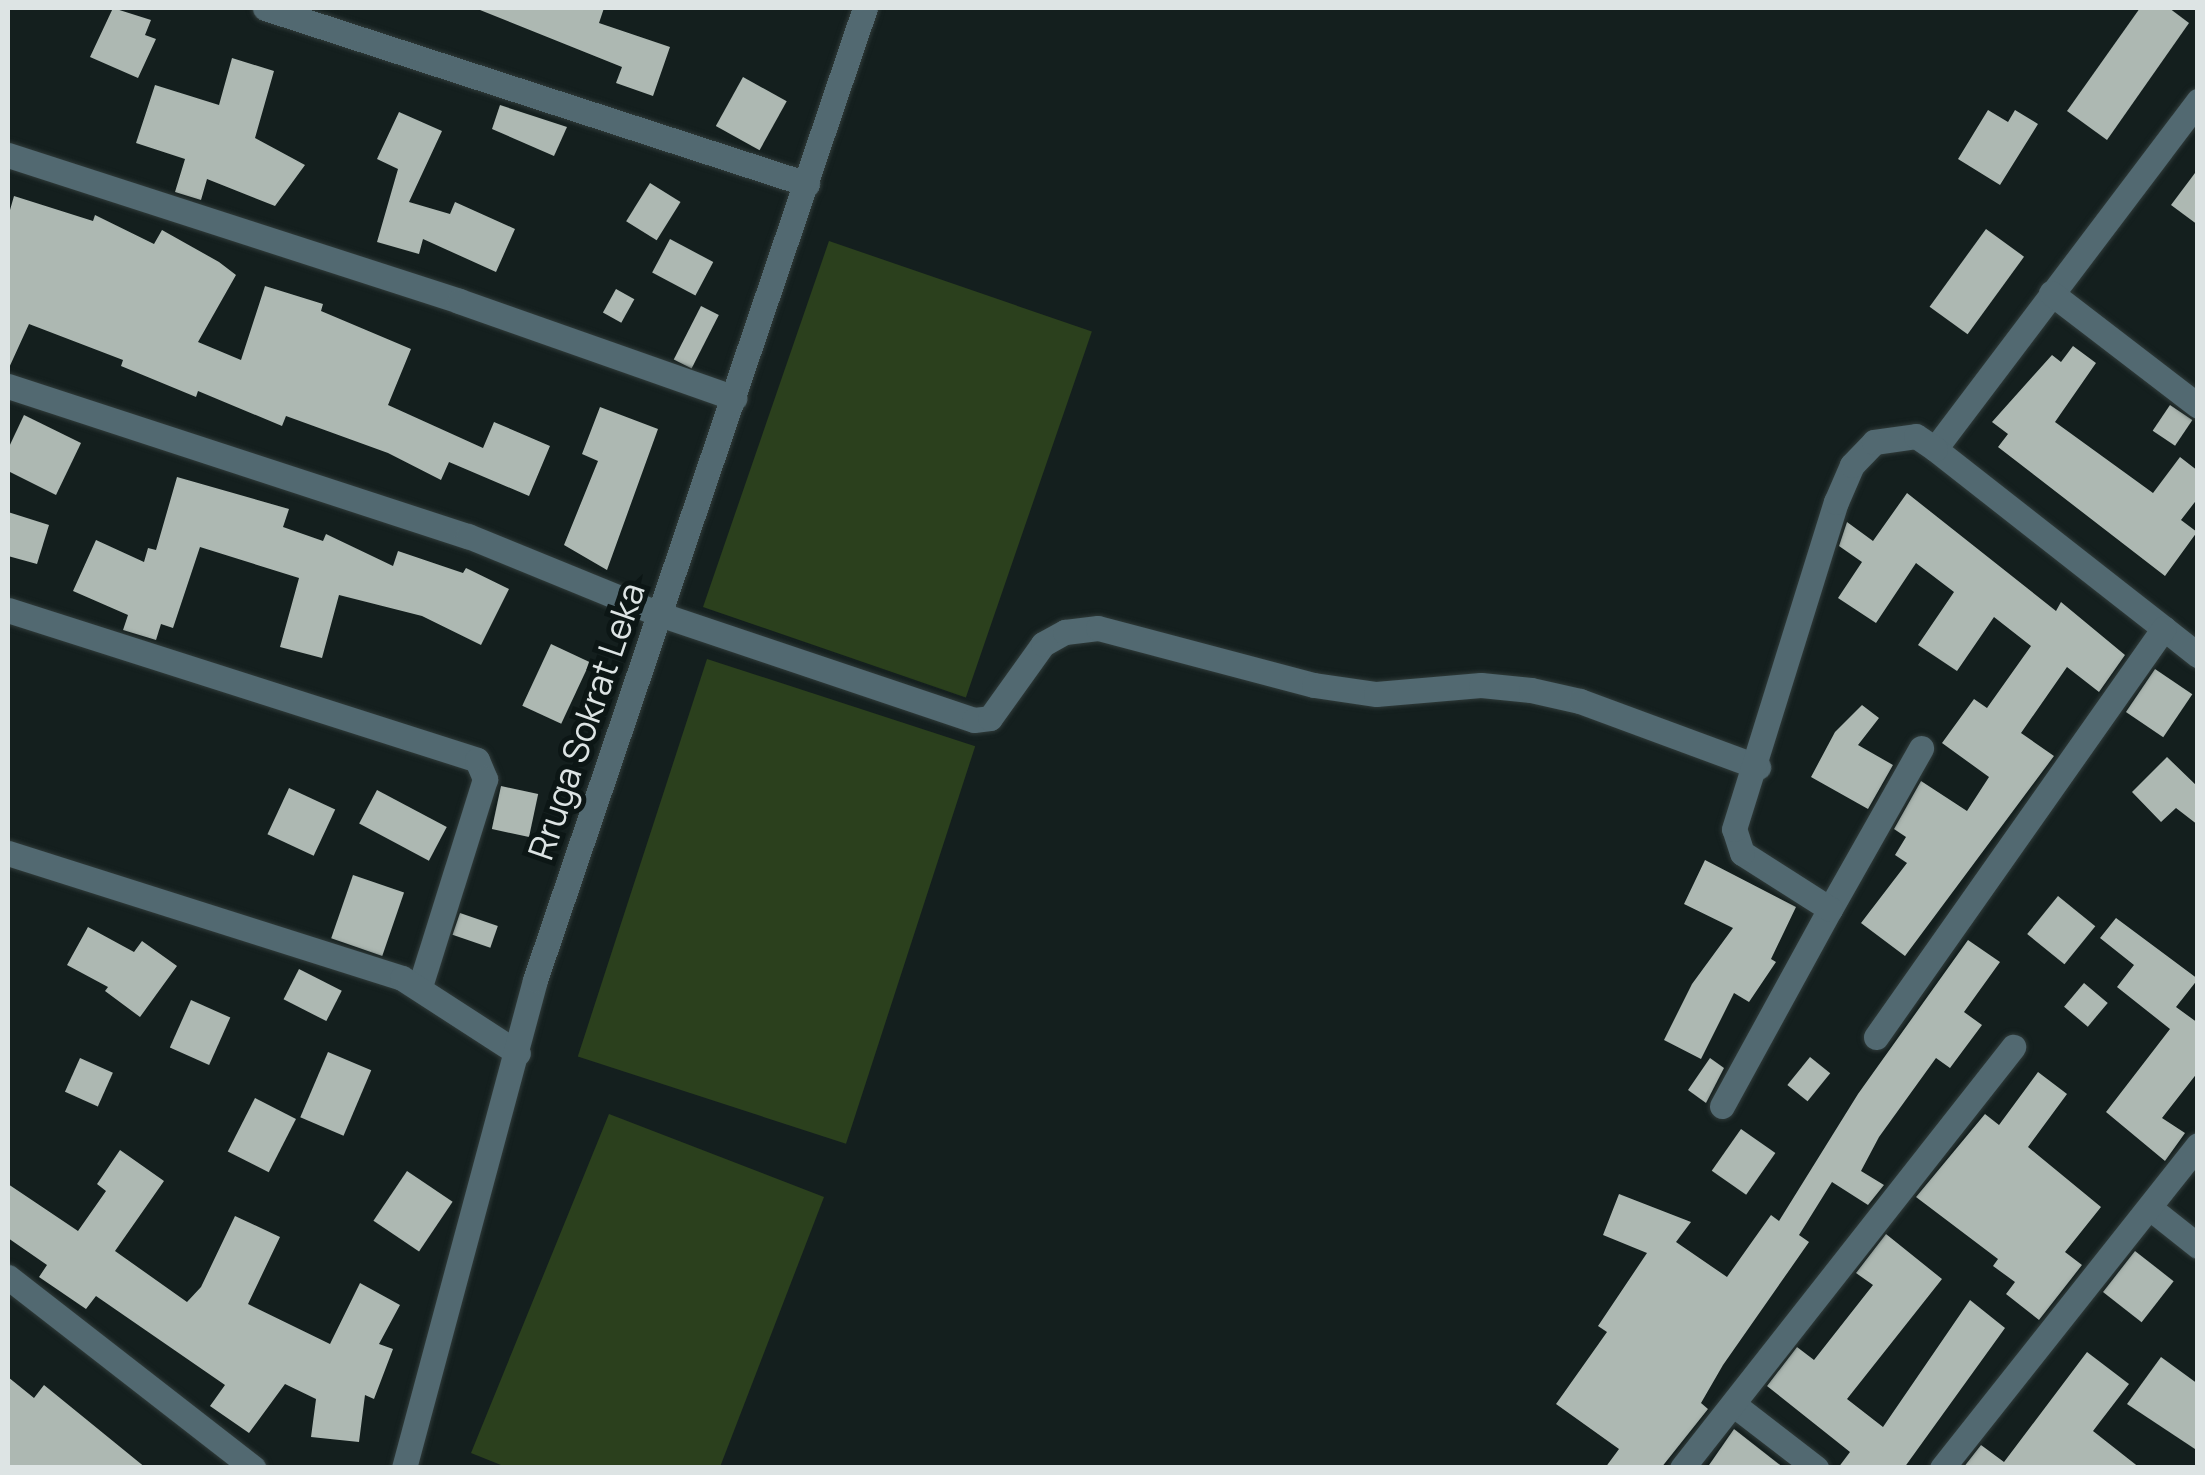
<!DOCTYPE html>
<html>
<head>
<meta charset="utf-8">
<style>
  body { margin:0 }
  #map { position:relative; width:2205px; height:1475px; overflow:hidden; background:#141f1e; font-family:Manrope,sans-serif }
  div>[style] { position:absolute }
  [style*='--x'] { left:calc(var(--x)*1px); top:calc(var(--y)*1px); width:calc(var(--w)*1px); rotate:calc(var(--a)*1deg) }
  .green>* { inset:0; background:#2b401d; transform-origin:0 0 }
  .building>* { inset:0; background:#adb8b2; transform-origin:0 0 }
  .roads { filter:drop-shadow(0 0 2px #303b3a) drop-shadow(0 0 2px #303b3a) }
  .street>* { height:25px; margin:-12.5px; padding:0 12.5px; transform-origin:12.5px; border-radius:12.5px; background:#526971 }
  span { translate:-50% -50%; white-space:nowrap; text-align:center; line-height:1.15; -webkit-text-stroke:10px #0c1615; paint-order:stroke }
  .street-label { font-size:35px; color:#dde4e4 }
  .frame { position:absolute; inset:0; border:10px solid #dde4e4; pointer-events:none }
</style>
</head>
<body>
<div id="map">
  <div class="green">
    <div style="left:829px;top:241px;width:278px;height:387px;rotate:19deg"></div>
    <div style="left:707px;top:659px;width:282px;height:418px;rotate:18deg"></div>
    <div style="clip-path:polygon(609px 1114px,824px 1197px,720px 1467px,506px 1467px,471px 1453px)"></div>
  </div>
  <div class="building">
    <div style="clip-path:polygon(113px 8px,151px 20px,145px 35px,156px 39px,138px 78px,90px 57px)"></div>
    <div style="clip-path:polygon(475px 8px,604px 8px,599px 23px,670px 47px,653px 96px,616px 83px,622px 67px)"></div>
    <div style="clip-path:polygon(2140px 8px,2169px 8px,2189px 23px,2107px 140px,2067px 111px)"></div>
    <div style="clip-path:polygon(232px 58px,274px 71px,255px 138px,305px 165px,275px 206px,207px 179px,201px 200px,175px 192px,185px 159px,136px 143px,155px 85px,219px 105px)"></div>
    <div style="left:743px;top:77px;width:50px;height:56px;rotate:29deg"></div>
    <div style="clip-path:polygon(500px 105px,567px 127px,554px 156px,492px 129px)"></div>
    <div style="clip-path:polygon(1988px 110px,2008px 122px,2015px 110px,2038px 124px,2000px 185px,1958px 159px)"></div>
    <div style="clip-path:polygon(399px 112px,442px 131px,409px 202px,450px 214px,455px 202px,515px 229px,496px 272px,423px 239px,419px 254px,377px 242px,398px 169px,377px 159px)"></div>
    <div style="clip-path:polygon(2198px 169px,2198px 225px,2171px 205px)"></div>
    <div style="left:650px;top:183px;width:36px;height:45px;rotate:32deg"></div>
    <div style="clip-path:polygon(14px 196px,93px 221px,95px 215px,154px 244px,162px 230px,219px 262px,236px 275px,198px 342px,241px 360px,265px 286px,323px 304px,321px 311px,411px 349px,388px 405px,483px 448px,494px 422px,550px 446px,529px 496px,449px 462px,441px 480px,388px 453px,286px 416px,282px 426px,198px 391px,196px 397px,121px 366px,123px 360px,29px 324px,8px 370px,8px 217px)"></div>
    <div style="left:1986px;top:229px;width:47px;height:96px;rotate:36deg"></div>
    <div style="left:670px;top:239px;width:49px;height:38px;rotate:28deg"></div>
    <div style="left:616px;top:289px;width:21px;height:27px;rotate:29deg"></div>
    <div style="left:701px;top:306px;width:20px;height:60px;rotate:27deg"></div>
    <div style="clip-path:polygon(2073px 346px,2096px 363px,2055px 422px,2153px 493px,2180px 457px,2198px 471px,2198px 498px,2181px 520px,2197px 532px,2165px 576px,1998px 447px,2008px 434px,1992px 422px,2052px 355px,2061px 362px)"></div>
    <div style="left:2170px;top:405px;width:27px;height:31px;rotate:34deg"></div>
    <div style="clip-path:polygon(600px 407px,658px 429px,607px 570px,564px 545px,598px 461px,582px 454px)"></div>
    <div style="clip-path:polygon(24px 415px,81px 443px,56px 495px,8px 471px,8px 449px)"></div>
    <div style="clip-path:polygon(177px 477px,289px 509px,283px 527px,323px 541px,326px 534px,393px 566px,398px 551px,463px 573px,466px 568px,509px 589px,481px 645px,422px 616px,339px 595px,322px 658px,280px 647px,299px 578px,200px 547px,173px 628px,161px 624px,156px 640px,123px 630px,128px 615px,73px 591px,96px 540px,144px 562px,148px 548px,156px 550px)"></div>
    <div style="clip-path:polygon(1907px 493px,2056px 611px,2061px 602px,2125px 655px,2099px 692px,2067px 667px,2021px 733px,2054px 756px,1905px 956px,1861px 923px,1907px 863px,1895px 855px,1906px 837px,1894px 829px,1921px 781px,1967px 811px,1989px 777px,1942px 743px,1974px 699px,1987px 708px,2031px 646px,1994px 617px,1957px 671px,1918px 645px,1954px 592px,1916px 563px,1876px 623px,1838px 598px,1862px 562px,1839px 546px,1847px 522px,1873px 541px)"></div>
    <div style="clip-path:polygon(8px 512px,49px 525px,37px 564px,8px 556px)"></div>
    <div style="left:551px;top:644px;width:43px;height:68px;rotate:25deg"></div>
    <div style="left:2155px;top:669px;width:45px;height:52px;rotate:34deg"></div>
    <div style="clip-path:polygon(1862px 705px,1879px 718px,1858px 745px,1893px 765px,1868px 809px,1811px 777px,1835px 732px)"></div>
    <div style="clip-path:polygon(2167px 757px,2198px 787px,2198px 825px,2176px 808px,2161px 822px,2132px 792px)"></div>
    <div style="left:501px;top:786px;width:38px;height:44px;rotate:12deg"></div>
    <div style="left:289px;top:788px;width:51px;height:51px;rotate:25deg"></div>
    <div style="left:377px;top:790px;width:79px;height:38px;rotate:28deg"></div>
    <div style="clip-path:polygon(1705px 860px,1796px 907px,1771px 959px,1776px 962px,1749px 1002px,1734px 993px,1701px 1059px,1664px 1040px,1692px 984px,1733px 928px,1684px 904px)"></div>
    <div style="left:353px;top:875px;width:54px;height:67px;rotate:19deg"></div>
    <div style="left:2058px;top:896px;width:48px;height:49px;rotate:39deg"></div>
    <div style="left:460px;top:913px;width:40px;height:23px;rotate:19deg"></div>
    <div style="clip-path:polygon(2116px 918px,2198px 979px,2176px 1007px,2198px 1023px,2198px 1072px,2162px 1118px,2185px 1133px,2165px 1161px,2106px 1112px,2170px 1029px,2117px 987px,2134px 965px,2100px 938px)"></div>
    <div style="clip-path:polygon(88px 927px,134px 952px,142px 941px,177px 966px,140px 1017px,105px 991px,108px 987px,67px 965px)"></div>
    <div style="clip-path:polygon(1968px 940px,2000px 962px,1964px 1012px,1982px 1025px,1950px 1068px,1936px 1058px,1879px 1137px,1861px 1171px,1884px 1185px,1868px 1205px,1832px 1182px,1799px 1235px,1809px 1242px,1723px 1365px,1701px 1403px,1708px 1409px,1661px 1468px,1605px 1468px,1619px 1449px,1556px 1404px,1607px 1332px,1598px 1326px,1647px 1253px,1603px 1235px,1619px 1194px,1691px 1222px,1676px 1242px,1727px 1277px,1771px 1215px,1779px 1221px,1858px 1094px)"></div>
    <div style="left:299px;top:969px;width:48px;height:34px;rotate:27deg"></div>
    <div style="left:2084px;top:983px;width:31px;height:31px;rotate:40deg"></div>
    <div style="left:191px;top:1000px;width:43px;height:52px;rotate:24deg"></div>
    <div style="left:328px;top:1052px;width:47px;height:71px;rotate:23deg"></div>
    <div style="left:1810px;top:1057px;width:26px;height:36px;rotate:39deg"></div>
    <div style="left:80px;top:1058px;width:36px;height:37px;rotate:24deg"></div>
    <div style="clip-path:polygon(1710px 1058px,1724px 1068px,1706px 1103px,1688px 1090px)"></div>
    <div style="clip-path:polygon(2038px 1072px,2067px 1094px,2028px 1147px,2101px 1207px,2065px 1252px,2082px 1265px,2039px 1320px,2006px 1294px,2015px 1282px,1993px 1266px,1998px 1259px,1916px 1197px,1985px 1114px,1999px 1125px)"></div>
    <div style="left:255px;top:1098px;width:46px;height:60px;rotate:27deg"></div>
    <div style="left:1741px;top:1129px;width:42px;height:51px;rotate:35deg"></div>
    <div style="clip-path:polygon(120px 1150px,164px 1181px,115px 1251px,187px 1302px,201px 1287px,235px 1216px,280px 1237px,248px 1304px,330px 1344px,360px 1283px,400px 1305px,379px 1344px,393px 1349px,374px 1399px,365px 1395px,359px 1442px,311px 1437px,316px 1399px,285px 1384px,249px 1433px,210px 1406px,225px 1385px,96px 1296px,86px 1309px,39px 1277px,47px 1265px,8px 1238px,8px 1184px,78px 1231px,106px 1191px,97px 1184px)"></div>
    <div style="left:407px;top:1171px;width:55px;height:60px;rotate:34deg"></div>
    <div style="clip-path:polygon(1886px 1234px,1942px 1279px,1847px 1399px,1883px 1427px,1970px 1300px,2005px 1328px,1904px 1468px,1838px 1468px,1850px 1452px,1767px 1386px,1797px 1347px,1814px 1360px,1873px 1285px,1856px 1273px)"></div>
    <div style="left:2135px;top:1251px;width:49px;height:52px;rotate:38deg"></div>
    <div style="clip-path:polygon(2087px 1352px,2129px 1384px,2093px 1431px,2140px 1468px,1963px 1468px,1981px 1445px,2004px 1462px)"></div>
    <div style="clip-path:polygon(2161px 1357px,2198px 1384px,2198px 1451px,2127px 1404px)"></div>
    <div style="clip-path:polygon(8px 1377px,34px 1398px,44px 1385px,146px 1468px,8px 1468px)"></div>
    <div style="clip-path:polygon(1734px 1429px,1784px 1468px,1707px 1468px)"></div>
  </div>
  <div class="roads">
    <div class="street">
      <div style="--x:265;--y:8;--w:570;--a:17.99"></div>
      <div style="--x:2198;--y:101;--w:436;--a:127.1"></div>
      <div style="--x:1935;--y:449;--w:334;--a:38.1"></div>
      <div style="--x:8;--y:155;--w:474;--a:17.9"></div>
      <div style="--x:459;--y:301;--w:292;--a:19.4"></div>
      <div style="--x:2051;--y:293;--w:185;--a:37.5"></div>
      <div style="--x:8;--y:386;--w:484;--a:18.1"></div>
      <div style="--x:468;--y:536;--w:206;--a:22.2"></div>
      <div style="--x:659;--y:614;--w:332;--a:18.6"></div>
      <div style="--x:974;--y:720;--w:16;--a:-7"></div>
      <div style="--x:990;--y:718;--w:91;--a:-54.4"></div>
      <div style="--x:1043;--y:644;--w:25;--a:-29"></div>
      <div style="--x:1065;--y:632;--w:33;--a:-7"></div>
      <div style="--x:1098;--y:628;--w:223;--a:14.8"></div>
      <div style="--x:1314;--y:685;--w:63;--a:8.3"></div>
      <div style="--x:1376;--y:694;--w:105;--a:-4.9"></div>
      <div style="--x:1481;--y:685;--w:50;--a:5.7"></div>
      <div style="--x:1531;--y:690;--w:50;--a:12.7"></div>
      <div style="--x:1580;--y:701;--w:190;--a:20.3"></div>
      <div style="--x:8;--y:610;--w:492;--a:17.7"></div>
      <div style="--x:477;--y:760;--w:21;--a:67"></div>
      <div style="--x:485;--y:779;--w:218;--a:107.4"></div>
      <div style="--x:8;--y:853;--w:413;--a:17.6"></div>
      <div style="--x:402;--y:978;--w:138;--a:32.9"></div>
      <div style="--x:1830;--y:909;--w:185;--a:-60.5"></div>
      <div style="--x:1876;--y:1037;--w:500;--a:-54.85"></div>
      <div style="--x:1722;--y:1106;--w:225;--a:-61.3"></div>
      <div style="--x:1830;--y:909;--w:104;--a:-147.5"></div>
      <div style="--x:1742;--y:853;--w:25;--a:-108"></div>
      <div style="--x:1734;--y:829;--w:343;--a:-72.7"></div>
      <div style="--x:1836;--y:502;--w:40;--a:-66.6"></div>
      <div style="--x:1852;--y:465;--w:32;--a:-46"></div>
      <div style="--x:1874;--y:442;--w:42;--a:-8.1"></div>
      <div style="--x:1916;--y:436;--w:23;--a:34"></div>
      <div style="--x:2150;--y:1208;--w:61;--a:38.4"></div>
      <div style="--x:8;--y:1277;--w:311;--a:37.9"></div>
      <div style="--x:1733;--y:1404;--w:105;--a:37.6"></div>
      <div style="--x:404;--y:1468;--w:505;--a:-74.97"></div>
      <div style="--x:535;--y:980;--w:1026;--a:-71.25"></div>
      <div style="--x:1682;--y:1468;--w:536;--a:-51.82"></div>
      <div style="--x:1942;--y:1468;--w:412;--a:-51.6"></div>
    </div>
  </div>
  <div class="street-label">
    <span style="left:586px;top:721px;rotate:-71deg">Rruga Sokrat Leka</span>
  </div>
  <div class="frame"></div>
</div>
</body>
</html>
